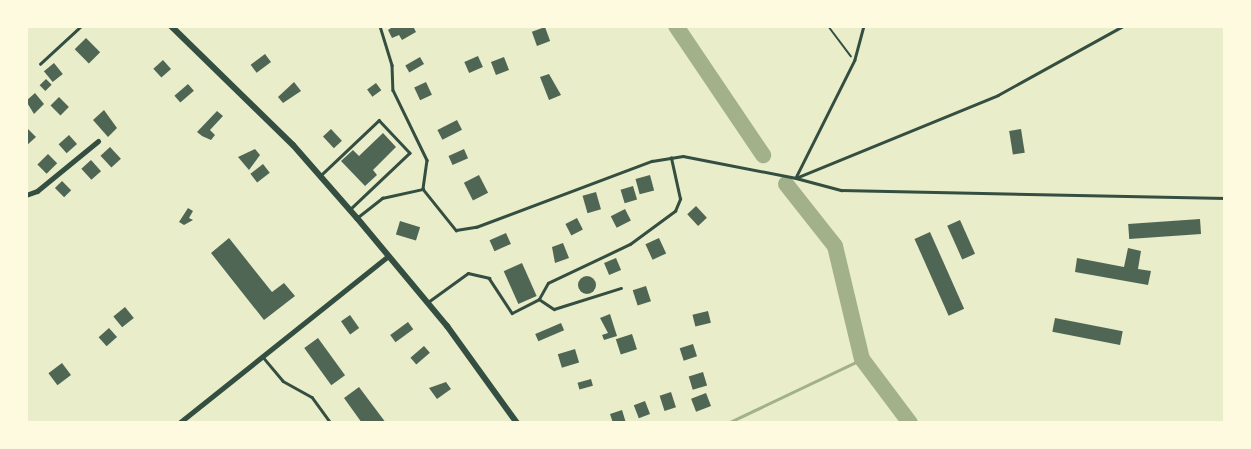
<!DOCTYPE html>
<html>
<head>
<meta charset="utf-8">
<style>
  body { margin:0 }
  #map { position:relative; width:1251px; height:449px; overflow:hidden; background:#e9edc9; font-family:"DejaVu Sans",sans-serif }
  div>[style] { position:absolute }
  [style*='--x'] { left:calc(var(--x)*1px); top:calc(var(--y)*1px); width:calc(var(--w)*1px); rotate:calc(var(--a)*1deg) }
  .stream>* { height:2.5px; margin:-1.25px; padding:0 1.25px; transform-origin:1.25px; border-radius:1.25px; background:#a3b18a }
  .river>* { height:16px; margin:-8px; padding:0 8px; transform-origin:8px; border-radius:8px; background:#a3b18a }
  .building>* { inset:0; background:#4f6655; transform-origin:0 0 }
  .round { border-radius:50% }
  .path>* { height:2px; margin:-1px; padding:0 1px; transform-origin:1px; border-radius:1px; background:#344e41 }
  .service>* { height:2.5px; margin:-1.25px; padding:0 1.25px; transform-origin:1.25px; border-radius:1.25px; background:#344e41 }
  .minor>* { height:5px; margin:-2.5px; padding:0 2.5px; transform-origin:2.5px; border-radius:2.5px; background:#344e41 }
  .tertiary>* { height:6px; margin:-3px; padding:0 3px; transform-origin:3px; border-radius:3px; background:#344e41 }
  span { translate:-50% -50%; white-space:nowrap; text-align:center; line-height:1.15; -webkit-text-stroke:4px #fefae0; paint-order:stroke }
  .frame { position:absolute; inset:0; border:28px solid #fefae0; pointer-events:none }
</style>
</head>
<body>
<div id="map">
  <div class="stream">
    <div style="--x:728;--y:423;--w:148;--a:-25.5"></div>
  </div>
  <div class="river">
    <div style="--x:676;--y:26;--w:156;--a:56"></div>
    <div style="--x:786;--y:184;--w:79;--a:51.7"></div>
    <div style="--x:835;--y:246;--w:116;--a:76.6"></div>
    <div style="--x:862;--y:359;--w:80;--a:53.1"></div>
  </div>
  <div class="building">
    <div style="clip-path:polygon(394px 26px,413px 26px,416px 32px,402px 40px,399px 35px,392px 38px,388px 30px)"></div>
    <div style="left:545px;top:27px;width:15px;height:14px;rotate:70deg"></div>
    <div style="left:86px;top:38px;width:20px;height:16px;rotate:45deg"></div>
    <div style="left:265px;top:54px;width:10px;height:18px;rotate:53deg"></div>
    <div style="left:478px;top:56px;width:12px;height:15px;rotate:66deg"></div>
    <div style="left:420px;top:57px;width:8px;height:17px;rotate:60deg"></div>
    <div style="left:504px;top:57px;width:14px;height:14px;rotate:69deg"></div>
    <div style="left:163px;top:60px;width:12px;height:13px;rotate:48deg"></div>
    <div style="left:54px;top:63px;width:14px;height:13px;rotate:51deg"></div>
    <div style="clip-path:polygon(549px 74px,561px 95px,549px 100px,540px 77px)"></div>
    <div style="left:46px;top:79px;width:8px;height:9px;rotate:45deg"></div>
    <div style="clip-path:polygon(294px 82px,301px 91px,283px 103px,278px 97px)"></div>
    <div style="left:426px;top:82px;width:14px;height:13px;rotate:65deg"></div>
    <div style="left:376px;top:83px;width:9px;height:11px;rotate:54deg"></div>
    <div style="left:188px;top:84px;width:9px;height:18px;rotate:49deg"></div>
    <div style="clip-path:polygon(35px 93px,44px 104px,34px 114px,26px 101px)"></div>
    <div style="left:59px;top:97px;width:14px;height:12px;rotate:45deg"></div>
    <div style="clip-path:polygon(104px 110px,117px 128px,108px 137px,93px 120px)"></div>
    <div style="clip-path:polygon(217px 111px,223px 116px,210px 130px,215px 135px,211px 140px,202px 136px,197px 132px)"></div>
    <div style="left:457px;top:120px;width:11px;height:22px;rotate:63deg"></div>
    <div style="clip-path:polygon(26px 127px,36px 137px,26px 146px)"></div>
    <div style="left:331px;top:129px;width:16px;height:11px;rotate:47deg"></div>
    <div style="left:1021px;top:129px;width:24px;height:12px;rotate:81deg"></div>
    <div style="clip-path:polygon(383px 133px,396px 147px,373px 170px,377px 175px,365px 186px,341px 161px,353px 150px,359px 156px)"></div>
    <div style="left:69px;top:135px;width:12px;height:14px;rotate:48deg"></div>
    <div style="left:110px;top:147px;width:16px;height:13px;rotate:47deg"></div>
    <div style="clip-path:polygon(255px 149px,260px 155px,249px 170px,238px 157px)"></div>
    <div style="left:464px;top:149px;width:10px;height:17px;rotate:66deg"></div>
    <div style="left:48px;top:154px;width:13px;height:15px;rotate:45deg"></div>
    <div style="left:91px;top:160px;width:15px;height:13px;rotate:48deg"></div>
    <div style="left:263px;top:164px;width:11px;height:16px;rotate:52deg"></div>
    <div style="left:479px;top:175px;width:20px;height:17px;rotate:63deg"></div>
    <div style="left:650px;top:175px;width:16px;height:15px;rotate:75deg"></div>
    <div style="left:62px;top:181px;width:13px;height:10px;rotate:45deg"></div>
    <div style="left:633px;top:186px;width:14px;height:13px;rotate:73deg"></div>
    <div style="left:596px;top:192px;width:18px;height:14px;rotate:74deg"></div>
    <div style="left:696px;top:206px;width:16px;height:12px;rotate:47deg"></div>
    <div style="clip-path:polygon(188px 208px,193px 211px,189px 218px,193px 220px,184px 225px,179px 222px)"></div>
    <div style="left:625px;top:209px;width:13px;height:16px;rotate:63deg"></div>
    <div style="left:577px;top:218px;width:13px;height:13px;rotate:63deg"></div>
    <div style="left:1200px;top:219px;width:15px;height:72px;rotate:86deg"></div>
    <div style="left:960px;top:220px;width:37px;height:14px;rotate:66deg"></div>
    <div style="left:400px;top:221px;width:21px;height:14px;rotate:17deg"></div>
    <div style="left:930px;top:232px;width:84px;height:17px;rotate:66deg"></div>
    <div style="left:506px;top:233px;width:12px;height:18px;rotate:66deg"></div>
    <div style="clip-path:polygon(229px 238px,272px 292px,284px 283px,295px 296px,264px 320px,211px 253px)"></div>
    <div style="left:659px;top:238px;width:17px;height:15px;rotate:65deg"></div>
    <div style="clip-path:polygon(563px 243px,569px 258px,555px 263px,552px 247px)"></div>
    <div style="clip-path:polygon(1128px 248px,1141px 251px,1138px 269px,1151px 271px,1148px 285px,1075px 272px,1077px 258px,1124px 267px)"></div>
    <div style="left:616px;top:258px;width:13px;height:13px;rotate:67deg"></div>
    <div style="left:522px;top:263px;width:36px;height:20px;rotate:66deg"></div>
    <div class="round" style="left:578px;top:276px;width:18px;height:18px"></div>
    <div style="left:646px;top:286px;width:16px;height:14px;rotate:72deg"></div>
    <div style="left:125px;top:307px;width:14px;height:15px;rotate:51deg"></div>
    <div style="left:708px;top:311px;width:12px;height:16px;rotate:76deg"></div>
    <div style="clip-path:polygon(610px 314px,617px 336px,604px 340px,602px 335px,608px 333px,600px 318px)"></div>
    <div style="left:350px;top:315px;width:16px;height:11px;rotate:55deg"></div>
    <div style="left:1055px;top:318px;width:69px;height:14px;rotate:11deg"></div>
    <div style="left:408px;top:322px;width:9px;height:22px;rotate:54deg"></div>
    <div style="left:561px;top:323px;width:8px;height:28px;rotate:67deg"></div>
    <div style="left:109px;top:328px;width:12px;height:14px;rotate:48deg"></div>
    <div style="left:632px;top:334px;width:16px;height:17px;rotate:72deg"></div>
    <div style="left:318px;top:338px;width:46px;height:17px;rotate:54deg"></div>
    <div style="left:693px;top:344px;width:13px;height:14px;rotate:72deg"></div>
    <div style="left:424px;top:346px;width:9px;height:18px;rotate:49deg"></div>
    <div style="left:575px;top:349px;width:14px;height:18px;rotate:73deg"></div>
    <div style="left:62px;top:363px;width:15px;height:17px;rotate:53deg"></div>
    <div style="left:703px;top:372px;width:14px;height:15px;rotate:73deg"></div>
    <div style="left:591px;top:379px;width:7px;height:14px;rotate:74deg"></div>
    <div style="clip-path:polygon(446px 382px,451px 389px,437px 399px,429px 388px)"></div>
    <div style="clip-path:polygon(359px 387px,386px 423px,362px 423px,344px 398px)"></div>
    <div style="left:671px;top:392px;width:16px;height:12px;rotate:72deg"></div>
    <div style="left:706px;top:393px;width:14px;height:16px;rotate:69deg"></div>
    <div style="left:645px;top:401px;width:14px;height:12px;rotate:69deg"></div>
    <div style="clip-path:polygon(622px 410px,626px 423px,613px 423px,610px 414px)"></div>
  </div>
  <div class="path">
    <div style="--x:828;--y:26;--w:38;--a:53"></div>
  </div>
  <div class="service">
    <div style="--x:380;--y:26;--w:41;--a:72.9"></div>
    <div style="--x:392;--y:65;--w:25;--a:88"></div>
    <div style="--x:393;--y:90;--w:78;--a:64.1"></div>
    <div style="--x:427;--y:160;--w:29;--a:98"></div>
    <div style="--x:864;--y:26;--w:35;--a:105"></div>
    <div style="--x:855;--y:60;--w:132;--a:116.6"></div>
    <div style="--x:796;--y:178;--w:47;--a:14.9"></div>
    <div style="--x:841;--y:190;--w:384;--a:1.2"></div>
    <div style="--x:40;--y:64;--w:56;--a:-42.8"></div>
    <div style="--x:320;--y:176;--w:81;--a:-43.5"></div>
    <div style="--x:379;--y:120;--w:45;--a:46.8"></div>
    <div style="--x:410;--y:153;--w:81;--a:136.5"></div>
    <div style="--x:358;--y:217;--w:31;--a:-38"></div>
    <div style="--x:382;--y:198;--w:42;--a:-12.4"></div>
    <div style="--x:423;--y:189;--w:53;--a:51.2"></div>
    <div style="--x:456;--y:230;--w:20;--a:-9"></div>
    <div style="--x:476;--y:227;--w:188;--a:-20.6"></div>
    <div style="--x:652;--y:161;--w:31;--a:-9"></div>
    <div style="--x:683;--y:156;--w:115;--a:11"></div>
    <div style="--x:796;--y:178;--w:218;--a:-22.3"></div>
    <div style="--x:998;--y:95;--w:143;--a:-28.9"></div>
    <div style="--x:539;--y:299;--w:18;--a:34"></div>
    <div style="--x:554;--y:309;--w:70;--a:-17.4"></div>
    <div style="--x:428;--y:302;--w:49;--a:-35.9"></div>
    <div style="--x:468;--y:273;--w:22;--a:13"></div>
    <div style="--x:489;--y:278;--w:42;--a:56.7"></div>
    <div style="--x:512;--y:313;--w:30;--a:-27"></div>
    <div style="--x:539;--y:299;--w:18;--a:-61"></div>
    <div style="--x:548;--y:283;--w:91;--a:-25.4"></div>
    <div style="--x:630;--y:244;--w:56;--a:-36.3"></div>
    <div style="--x:675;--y:211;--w:13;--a:-67"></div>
    <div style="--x:680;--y:199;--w:42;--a:-102.4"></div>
    <div style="--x:263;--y:357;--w:31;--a:50"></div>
    <div style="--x:283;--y:381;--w:33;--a:29"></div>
    <div style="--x:312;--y:397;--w:32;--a:54"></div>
  </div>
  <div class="minor">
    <div style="--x:26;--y:195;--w:12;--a:-20"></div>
    <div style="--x:37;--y:191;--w:79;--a:-39.3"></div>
    <div style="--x:179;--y:423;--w:268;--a:-38.6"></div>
  </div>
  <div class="tertiary">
    <div style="--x:171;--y:26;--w:170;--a:44.3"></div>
    <div style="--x:293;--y:145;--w:97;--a:48.8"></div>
    <div style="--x:357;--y:218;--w:141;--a:50.2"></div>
    <div style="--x:447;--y:326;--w:120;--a:54.2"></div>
  </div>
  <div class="frame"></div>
</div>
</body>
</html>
